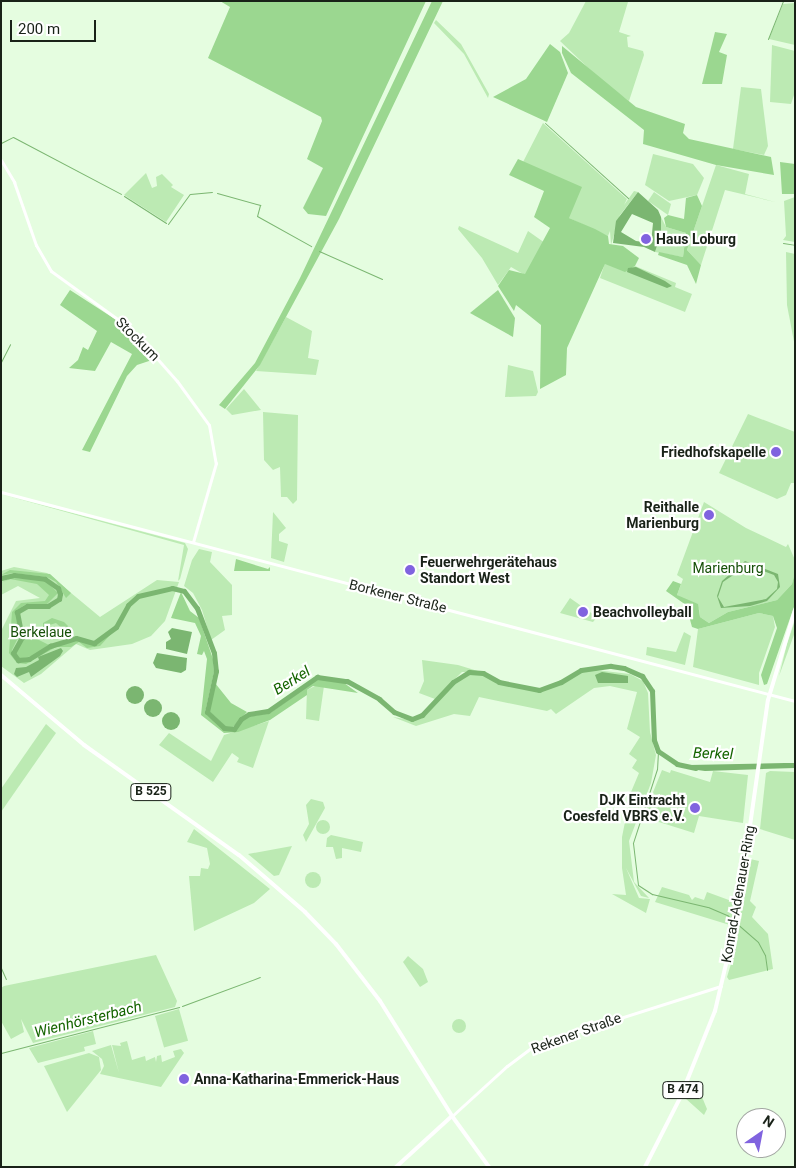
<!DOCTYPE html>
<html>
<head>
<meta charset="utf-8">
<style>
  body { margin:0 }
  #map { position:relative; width:796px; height:1168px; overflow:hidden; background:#e5fde0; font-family:Roboto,sans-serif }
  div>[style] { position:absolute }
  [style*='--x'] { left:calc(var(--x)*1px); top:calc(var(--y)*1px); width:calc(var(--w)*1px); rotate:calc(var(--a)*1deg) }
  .green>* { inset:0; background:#bceab3; transform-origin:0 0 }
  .round { border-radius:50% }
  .forest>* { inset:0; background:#9bd790 }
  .water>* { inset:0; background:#7bb671 }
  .stream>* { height:1px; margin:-0.5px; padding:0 0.5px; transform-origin:0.5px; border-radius:0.5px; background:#7bb671 }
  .river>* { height:5px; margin:-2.5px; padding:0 2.5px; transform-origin:2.5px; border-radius:2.5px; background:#7bb671 }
  .tertiary>* { height:3px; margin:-1.5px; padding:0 1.5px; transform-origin:1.5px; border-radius:1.5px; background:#fff }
  .secondary>* { height:4px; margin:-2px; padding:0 2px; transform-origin:2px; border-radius:2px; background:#fff }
  .primary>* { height:4px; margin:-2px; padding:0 2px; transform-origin:2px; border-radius:2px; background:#fff }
  .dots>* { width:14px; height:14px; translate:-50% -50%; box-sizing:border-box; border:2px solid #fff; border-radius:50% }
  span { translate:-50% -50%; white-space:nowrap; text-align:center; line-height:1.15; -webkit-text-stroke:4.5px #fff; paint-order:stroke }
  .shield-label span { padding:1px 4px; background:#fff; border:1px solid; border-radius:4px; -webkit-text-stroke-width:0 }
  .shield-label { font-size:12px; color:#192218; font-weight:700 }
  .poi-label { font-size:14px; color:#192218; font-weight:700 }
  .left { translate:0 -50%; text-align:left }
  .right { translate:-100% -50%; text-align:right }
  .street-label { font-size:14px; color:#192218 }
  .park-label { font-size:14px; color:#165008 }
  .water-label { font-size:15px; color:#156500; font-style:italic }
  .frame { position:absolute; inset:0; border:2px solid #192218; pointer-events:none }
  .north { position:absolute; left:736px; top:1108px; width:50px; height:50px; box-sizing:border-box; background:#fff; border:1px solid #a3a7a3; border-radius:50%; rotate:33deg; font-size:14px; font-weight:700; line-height:20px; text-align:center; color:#192218 }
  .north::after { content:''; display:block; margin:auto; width:18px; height:22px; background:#8063df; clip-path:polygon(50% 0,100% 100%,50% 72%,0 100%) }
  .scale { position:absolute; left:10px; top:20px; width:86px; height:22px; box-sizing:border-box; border:2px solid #192218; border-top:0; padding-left:6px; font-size:15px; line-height:18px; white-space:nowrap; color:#192218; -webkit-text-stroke:4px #fff; paint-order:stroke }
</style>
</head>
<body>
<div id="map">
  <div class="green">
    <div style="clip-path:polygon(586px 1px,628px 2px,619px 32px,631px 36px,627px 37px,628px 47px,643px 51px,644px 55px,629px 101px,603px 82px,560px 41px,569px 33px)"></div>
    <div style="clip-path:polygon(795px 3px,795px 45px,769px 39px,783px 4px)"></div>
    <div style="clip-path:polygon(436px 20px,461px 44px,489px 94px,488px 98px,464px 54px,434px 23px)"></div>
    <div style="clip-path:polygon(772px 45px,795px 51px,795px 92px,791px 104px,770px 102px)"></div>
    <div style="clip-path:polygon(741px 87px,761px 89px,768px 146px,764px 155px,733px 149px)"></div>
    <div style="clip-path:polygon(543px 123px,627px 199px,624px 205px,634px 191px,638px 192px,620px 215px,611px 245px,610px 231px,608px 236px,569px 218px,523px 162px)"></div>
    <div style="clip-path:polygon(653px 154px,693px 164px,704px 178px,697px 195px,669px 201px,645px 185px)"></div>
    <div style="clip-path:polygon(716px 165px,749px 174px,745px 194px,775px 202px,725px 190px,701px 265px,687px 250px)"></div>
    <div style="clip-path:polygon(146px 173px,152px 188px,157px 186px,156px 177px,162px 174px,173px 185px,171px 187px,184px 195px,166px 222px,124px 195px)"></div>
    <div style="clip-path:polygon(654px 192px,671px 204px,668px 215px,648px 201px)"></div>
    <div style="clip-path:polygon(795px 197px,795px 242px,783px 240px,786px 236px,784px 201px)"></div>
    <div style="clip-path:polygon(661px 217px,666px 227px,686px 233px,683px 257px,655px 252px,661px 234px)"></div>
    <div style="clip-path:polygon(459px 226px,518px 253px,528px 231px,545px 243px,525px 275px,511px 267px,498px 285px,482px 258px,458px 229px)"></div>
    <div style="clip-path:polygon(786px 252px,795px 254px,795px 347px,787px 305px)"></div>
    <div style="clip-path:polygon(605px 263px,625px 271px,635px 266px,676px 283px,675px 287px,692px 294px,685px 312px,600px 278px)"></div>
    <div style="clip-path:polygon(286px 317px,312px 331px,308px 358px,319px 360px,316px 375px,256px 371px)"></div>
    <div style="clip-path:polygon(508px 365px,533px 371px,538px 392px,536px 396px,505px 397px)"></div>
    <div style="clip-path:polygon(244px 389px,261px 410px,232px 415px,226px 409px)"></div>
    <div style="clip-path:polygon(263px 412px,298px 415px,297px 500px,293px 504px,287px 497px,281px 497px,280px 467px,273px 470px,264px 460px)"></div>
    <div style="clip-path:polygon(748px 414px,795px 432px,795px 483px,791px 483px,786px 495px,777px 499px,719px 473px)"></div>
    <div style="clip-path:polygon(1px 494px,185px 543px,188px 549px,180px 579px,178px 581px,184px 545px)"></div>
    <div style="clip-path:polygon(704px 502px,746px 528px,786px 547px,788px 544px,795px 560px,795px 572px,792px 584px,777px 600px,728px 612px,709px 623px,700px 617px,699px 609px,677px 595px,683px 579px,677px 575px)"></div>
    <div style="clip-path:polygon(273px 512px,286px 528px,279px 534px,279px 541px,288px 544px,284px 562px,271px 558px)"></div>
    <div style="clip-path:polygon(199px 549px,212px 552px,210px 562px,232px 585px,232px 615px,222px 616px,225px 630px,211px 640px,202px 610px,193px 593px,184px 586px,192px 560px)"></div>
    <div style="clip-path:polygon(14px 567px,47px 573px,100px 617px,157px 580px,179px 582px,165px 621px,151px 636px,132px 644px,90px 650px,76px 644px,41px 674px,24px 683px,1px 666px,1px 631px,16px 601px,40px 598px,18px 586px,1px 595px,1px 571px)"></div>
    <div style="clip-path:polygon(570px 598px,597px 617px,593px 622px,560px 613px)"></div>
    <div style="clip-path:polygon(759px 613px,773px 616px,775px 627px,759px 673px,759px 685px,693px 667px,698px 629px)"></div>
    <div style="clip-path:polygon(795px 620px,795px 632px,779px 676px,787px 644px)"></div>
    <div style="clip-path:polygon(684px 632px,691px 636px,685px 665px,646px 655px,647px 647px,676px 652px)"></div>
    <div style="clip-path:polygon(422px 660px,458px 665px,481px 672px,462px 672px,435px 699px,419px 693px,424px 681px)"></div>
    <div style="clip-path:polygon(596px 670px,630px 674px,643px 681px,648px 693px,650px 732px,656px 755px,651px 783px,629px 841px,634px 882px,649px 898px,641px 896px,626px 868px,639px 898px,650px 899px,646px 913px,612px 894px,626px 895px,622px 868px,622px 837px,631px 792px,639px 773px,632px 768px,637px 760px,629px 754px,640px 737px,627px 729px,637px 692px,610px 686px,594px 688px,556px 714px,551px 709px,547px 711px,479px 697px,470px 716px,454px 714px,416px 726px,393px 717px,411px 720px,423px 716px,454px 683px,468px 674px,482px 674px,498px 683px,539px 692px,562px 683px,580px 671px)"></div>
    <div style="clip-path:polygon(315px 686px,324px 686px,319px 721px,306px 719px,307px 690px)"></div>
    <div style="clip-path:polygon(269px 721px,253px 768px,237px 762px,239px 758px,232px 753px,213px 782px,159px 745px,169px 733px,211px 761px,224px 735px)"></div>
    <div style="clip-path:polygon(46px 724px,56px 733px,1px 812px,1px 789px)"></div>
    <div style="clip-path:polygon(662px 770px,670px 773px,671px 770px,710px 782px,713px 771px,748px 775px,743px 823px,699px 816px,694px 833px,643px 817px)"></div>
    <div style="clip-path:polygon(770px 771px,795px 772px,795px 840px,760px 829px,766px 773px)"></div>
    <div style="clip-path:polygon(311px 799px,323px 802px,325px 808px,306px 842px,303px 835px,309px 824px,306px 805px)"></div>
    <div class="round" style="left:316px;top:820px;width:14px;height:14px"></div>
    <div style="clip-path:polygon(194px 829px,270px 889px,254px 903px,194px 931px,189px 876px,200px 876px,201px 868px,208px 869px,210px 864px,207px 848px,187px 842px)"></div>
    <div style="clip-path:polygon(331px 835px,363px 842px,361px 852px,342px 848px,342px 858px,336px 859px,333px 847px,326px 847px,327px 838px)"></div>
    <div style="clip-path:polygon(292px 846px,279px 875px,274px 876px,248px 854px)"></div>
    <div style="clip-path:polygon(750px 859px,759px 861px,750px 901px,756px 907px,752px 917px,768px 934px,773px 969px,729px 980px,727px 977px,734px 954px)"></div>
    <div class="round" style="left:305px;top:872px;width:16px;height:16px"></div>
    <div style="clip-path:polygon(662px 887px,689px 895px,692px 900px,695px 897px,704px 900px,707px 892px,737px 903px,733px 926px,655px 902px)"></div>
    <div style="clip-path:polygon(156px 955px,177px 1001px,175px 1007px,33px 1043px,21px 1019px,24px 1032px,11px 1039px,1px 1021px,1px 988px,4px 986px)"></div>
    <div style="clip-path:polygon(408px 956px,423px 969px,428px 982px,420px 987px,403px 962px)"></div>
    <div style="left:179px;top:1009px;width:33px;height:25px;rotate:74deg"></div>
    <div class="round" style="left:452px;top:1019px;width:14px;height:14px"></div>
    <div style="clip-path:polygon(93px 1031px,96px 1044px,84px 1047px,85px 1051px,38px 1063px,29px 1048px)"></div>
    <div style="clip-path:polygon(127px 1041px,132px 1060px,145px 1056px,146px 1061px,155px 1057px,156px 1062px,157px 1056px,161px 1055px,162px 1062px,175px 1057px,173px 1051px,181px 1049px,184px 1053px,161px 1087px,100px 1074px,104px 1066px,102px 1059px,92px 1051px,111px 1045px,119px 1073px,112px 1045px,121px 1046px,120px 1043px)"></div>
    <div style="clip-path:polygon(89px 1053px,99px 1057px,101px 1070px,67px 1112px,44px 1066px)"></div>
    <div style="clip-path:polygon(690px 1088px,702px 1097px,707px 1109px,704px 1115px,685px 1098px)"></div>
  </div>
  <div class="forest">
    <div style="clip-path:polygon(220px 1px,426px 1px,326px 216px,308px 214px,303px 208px,323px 168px,307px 159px,322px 121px,321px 117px,208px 58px,230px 7px)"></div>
    <div style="clip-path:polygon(432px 1px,443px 1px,339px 219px,260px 365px,225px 409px,219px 405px,255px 363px,300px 278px)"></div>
    <div style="clip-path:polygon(715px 32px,727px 34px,719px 52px,727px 55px,722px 84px,702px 84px)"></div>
    <div style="clip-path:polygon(550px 44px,560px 52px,568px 73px,547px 122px,493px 97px,526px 79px)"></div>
    <div style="clip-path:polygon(562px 46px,636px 107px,685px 124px,683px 133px,689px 139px,771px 157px,774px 175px,716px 165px,643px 144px,644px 130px,571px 73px,562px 53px)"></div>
    <div style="clip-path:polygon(518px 159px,582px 187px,569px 218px,595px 229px,608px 236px,609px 244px,623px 246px,639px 258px,635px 266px,625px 272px,605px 264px,567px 348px,566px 375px,540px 389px,541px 325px,516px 305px,514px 311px,498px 286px,509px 270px,525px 274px,550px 228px,534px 217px,544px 191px,509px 175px)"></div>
    <div style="clip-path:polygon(780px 162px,795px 164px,795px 194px,782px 194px)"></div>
    <div style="clip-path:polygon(697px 195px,702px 206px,687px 250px,701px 265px,696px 284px,687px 265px,658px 255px,659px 252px,683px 257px,686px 233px,666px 227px,664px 218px,668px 215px,684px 219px,686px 198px)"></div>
    <div style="clip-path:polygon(70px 290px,121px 323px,155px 359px,137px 365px,127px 376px,90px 452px,82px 450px,132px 354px,111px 342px,95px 371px,69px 368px,78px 360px,83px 347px,88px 350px,97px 331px,60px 305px)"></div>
    <div style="clip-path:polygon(498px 290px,515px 318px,513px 337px,470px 313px)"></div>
    <div style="clip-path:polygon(236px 559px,268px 569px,270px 567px,270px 571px,234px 571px)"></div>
    <div style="clip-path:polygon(10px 570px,50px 574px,71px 593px,66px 598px,56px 582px,47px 577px,13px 573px,1px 575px)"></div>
    <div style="clip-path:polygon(795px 572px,795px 604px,767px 684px,764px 685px,761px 675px,777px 628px,773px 616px,759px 613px,698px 629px,692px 627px,686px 605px,666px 591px,673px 581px,681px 584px,677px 595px,698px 604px,700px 617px,709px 623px,728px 612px,777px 600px,792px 584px)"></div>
    <div style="clip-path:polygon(11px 578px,45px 580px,58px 593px,47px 604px,26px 604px,16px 611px,20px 634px,12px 650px,16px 661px,29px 661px,53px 647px,77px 639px,94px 645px,103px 635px,111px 634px,100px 646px,87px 648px,79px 642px,71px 647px,56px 647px,26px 664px,17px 663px,9px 653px,12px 612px,21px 603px,45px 601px,49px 595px,37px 584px,10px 579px,1px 583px)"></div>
    <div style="clip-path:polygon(181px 592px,190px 611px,199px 618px,213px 659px,214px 672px,205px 713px,224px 730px,236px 730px,242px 720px,252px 716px,270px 713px,318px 679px,344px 683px,358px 693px,313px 686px,307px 690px,307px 695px,270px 720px,238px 732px,224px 733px,201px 715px,207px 659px,204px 651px,202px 655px,197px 654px,201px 636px,195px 623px,171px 618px)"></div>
    <div style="clip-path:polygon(52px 618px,64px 622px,72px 630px,70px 633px,68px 634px,56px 623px,43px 627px,43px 623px)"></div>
    <div style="clip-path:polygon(24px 628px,27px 634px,49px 645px,33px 656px,18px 659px,14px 653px,24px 638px)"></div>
    <div style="clip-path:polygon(215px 683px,231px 703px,247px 712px,232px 728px,226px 727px,209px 711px)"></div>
  </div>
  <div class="water">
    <div style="clip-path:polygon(evenodd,638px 192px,658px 210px,661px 217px,661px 234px,655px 252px,644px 247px,613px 243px,616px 221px,638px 192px,632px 214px,653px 223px,651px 243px,636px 241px,621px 232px,632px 214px)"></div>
    <div style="clip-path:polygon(636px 267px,665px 281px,672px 286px,667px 288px,627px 272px,628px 268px)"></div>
    <div style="clip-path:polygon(evenodd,745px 561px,778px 574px,780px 587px,767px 601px,750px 606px,721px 608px,717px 596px,722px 581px,745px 561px,748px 565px,774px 575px,778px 582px,777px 589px,766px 599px,724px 607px,718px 597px,723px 582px,748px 565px)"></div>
    <div style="clip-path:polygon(172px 628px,192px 632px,187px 654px,166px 649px,166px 642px,171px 639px,168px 632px)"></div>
    <div style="clip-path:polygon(61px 648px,63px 651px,60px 656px,31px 677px,29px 672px,17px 677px,14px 674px,16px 668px,26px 667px,39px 660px,38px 657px)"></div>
    <div style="clip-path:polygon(157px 653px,187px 658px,186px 670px,181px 673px,156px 668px,153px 663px)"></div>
    <div style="clip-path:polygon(602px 672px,628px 676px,628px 683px,598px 683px,595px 675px)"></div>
    <div class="round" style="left:126px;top:686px;width:18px;height:18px"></div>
    <div class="round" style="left:144px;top:699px;width:18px;height:18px"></div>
    <div class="round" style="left:162px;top:712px;width:18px;height:18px"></div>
    <div style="clip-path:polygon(785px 763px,795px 763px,795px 768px,705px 771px,690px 769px,689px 765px)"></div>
  </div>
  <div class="stream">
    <div style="--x:768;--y:39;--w:41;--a:-68.5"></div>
    <div style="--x:545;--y:123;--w:112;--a:42.1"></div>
    <div style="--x:1;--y:143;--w:13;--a:-27"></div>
    <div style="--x:13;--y:137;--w:122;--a:27.8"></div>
    <div style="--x:217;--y:193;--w:45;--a:15.6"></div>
    <div style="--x:260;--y:205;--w:11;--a:105"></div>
    <div style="--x:257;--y:216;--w:62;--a:29.1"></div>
    <div style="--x:124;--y:196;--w:50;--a:32.7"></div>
    <div style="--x:168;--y:224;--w:37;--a:-54"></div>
    <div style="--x:190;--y:194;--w:22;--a:-5"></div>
    <div style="--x:783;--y:243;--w:12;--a:9"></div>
    <div style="--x:319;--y:251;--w:69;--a:24"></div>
    <div style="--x:1;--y:362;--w:20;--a:-63"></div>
    <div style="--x:658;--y:751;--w:18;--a:93"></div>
    <div style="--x:657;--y:769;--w:78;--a:108"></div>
    <div style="--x:633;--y:843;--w:42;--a:83.2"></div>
    <div style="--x:638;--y:885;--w:17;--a:33"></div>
    <div style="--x:652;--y:894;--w:57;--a:13.1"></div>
    <div style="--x:708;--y:907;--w:21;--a:23"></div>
    <div style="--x:727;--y:915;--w:41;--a:41.1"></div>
    <div style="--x:758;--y:942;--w:15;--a:62"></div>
    <div style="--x:765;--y:955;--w:15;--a:82"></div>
    <div style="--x:1;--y:968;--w:12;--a:66"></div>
    <div style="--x:182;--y:1006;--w:83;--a:-20.4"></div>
    <div style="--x:1;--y:1053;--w:184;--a:-14.5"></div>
  </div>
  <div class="river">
    <div style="--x:1;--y:578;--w:13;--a:-13"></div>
    <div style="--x:14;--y:575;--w:31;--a:7"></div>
    <div style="--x:45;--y:579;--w:16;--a:35"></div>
    <div style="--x:58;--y:588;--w:6;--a:72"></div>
    <div style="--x:60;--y:594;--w:5;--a:101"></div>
    <div style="--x:59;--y:599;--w:13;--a:148"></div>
    <div style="--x:48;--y:606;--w:21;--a:180"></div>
    <div style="--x:27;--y:606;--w:12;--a:149"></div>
    <div style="--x:17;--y:612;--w:25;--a:79"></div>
    <div style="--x:22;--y:637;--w:18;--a:119"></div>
    <div style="--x:13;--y:653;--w:9;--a:54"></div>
    <div style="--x:18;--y:660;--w:11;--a:-5"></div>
    <div style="--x:29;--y:659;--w:25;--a:-32"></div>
    <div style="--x:50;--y:646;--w:27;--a:-17"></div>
    <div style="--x:76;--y:638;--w:19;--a:16"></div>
    <div style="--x:94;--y:643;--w:27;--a:-36"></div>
    <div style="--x:116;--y:627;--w:25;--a:-61"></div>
    <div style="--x:128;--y:605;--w:13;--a:-42"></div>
    <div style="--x:138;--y:596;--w:35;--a:-13"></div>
    <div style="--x:172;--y:588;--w:12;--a:14"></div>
    <div style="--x:184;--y:591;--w:21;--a:53"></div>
    <div style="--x:197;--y:608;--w:48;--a:69.3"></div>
    <div style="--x:214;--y:653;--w:18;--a:84"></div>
    <div style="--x:216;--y:671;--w:42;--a:102.4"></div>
    <div style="--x:207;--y:712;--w:23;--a:43"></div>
    <div style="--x:224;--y:728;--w:10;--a:6"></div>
    <div style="--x:234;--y:729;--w:12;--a:-55"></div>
    <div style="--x:241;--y:719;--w:9;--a:-32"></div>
    <div style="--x:249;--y:714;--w:19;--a:-9"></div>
    <div style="--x:268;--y:711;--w:60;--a:-34.8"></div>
    <div style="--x:317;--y:677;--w:30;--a:8"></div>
    <div style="--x:347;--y:681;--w:37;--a:29"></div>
    <div style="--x:379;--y:699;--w:20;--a:41"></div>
    <div style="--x:394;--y:712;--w:19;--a:21"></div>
    <div style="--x:412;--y:719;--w:11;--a:-22"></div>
    <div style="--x:422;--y:715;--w:45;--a:-46.8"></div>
    <div style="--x:453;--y:682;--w:19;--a:-32"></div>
    <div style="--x:469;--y:672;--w:14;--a:4"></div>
    <div style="--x:483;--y:673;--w:18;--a:29"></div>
    <div style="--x:499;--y:682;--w:41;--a:11.3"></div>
    <div style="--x:539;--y:690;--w:23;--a:-20"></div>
    <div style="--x:561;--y:682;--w:23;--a:-31"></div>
    <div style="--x:581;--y:670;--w:30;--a:-8"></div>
    <div style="--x:611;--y:666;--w:13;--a:9"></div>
    <div style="--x:624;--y:668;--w:20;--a:24"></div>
    <div style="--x:642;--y:676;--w:18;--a:56"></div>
    <div style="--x:652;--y:691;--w:49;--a:87.7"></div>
    <div style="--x:654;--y:740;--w:12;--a:70"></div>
    <div style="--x:658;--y:751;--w:23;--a:34"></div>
    <div style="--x:677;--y:764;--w:19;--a:12"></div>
  </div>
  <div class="tertiary">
    <div style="--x:1;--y:160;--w:26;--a:59"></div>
    <div style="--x:14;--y:182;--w:67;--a:70.8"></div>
    <div style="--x:36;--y:245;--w:30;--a:60"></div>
    <div style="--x:51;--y:271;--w:99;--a:35.9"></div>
    <div style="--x:131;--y:329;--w:69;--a:48.5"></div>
    <div style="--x:177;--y:381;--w:54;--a:54"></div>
    <div style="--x:209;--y:425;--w:39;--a:80"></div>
    <div style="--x:216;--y:463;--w:82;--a:106.2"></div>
    <div style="--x:1;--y:492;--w:821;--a:14.75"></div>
    <div style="--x:452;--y:1116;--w:74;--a:-42.3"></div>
    <div style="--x:507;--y:1066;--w:35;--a:-37"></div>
    <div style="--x:535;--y:1045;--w:195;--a:-17.6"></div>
  </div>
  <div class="secondary">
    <div style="--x:396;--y:1167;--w:76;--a:-42.3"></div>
  </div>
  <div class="primary">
    <div style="--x:1;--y:675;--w:109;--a:40.1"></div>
    <div style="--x:84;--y:745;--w:190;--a:35.4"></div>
    <div style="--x:239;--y:855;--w:87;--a:40.8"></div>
    <div style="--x:305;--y:912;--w:45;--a:45.9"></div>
    <div style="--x:336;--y:944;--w:72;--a:52.3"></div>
    <div style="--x:380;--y:1001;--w:136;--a:57.9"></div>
    <div style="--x:452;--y:1116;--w:63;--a:54"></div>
    <div style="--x:645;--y:1167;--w:77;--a:-63.1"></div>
    <div style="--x:680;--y:1098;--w:94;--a:-68.1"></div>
    <div style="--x:715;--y:1011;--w:97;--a:-76.8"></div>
    <div style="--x:737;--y:917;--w:219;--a:-81.9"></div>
    <div style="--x:768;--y:700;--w:94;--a:-73.3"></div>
  </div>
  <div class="dots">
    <div style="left:646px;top:239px;background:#8063df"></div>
    <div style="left:776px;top:452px;background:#8063df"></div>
    <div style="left:709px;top:515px;background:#8063df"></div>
    <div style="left:410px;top:570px;background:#8063df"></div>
    <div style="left:583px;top:612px;background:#8063df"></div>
    <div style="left:695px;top:808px;background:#8063df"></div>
    <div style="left:184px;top:1079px;background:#8063df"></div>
  </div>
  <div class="shield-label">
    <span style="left:151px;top:792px">B 525</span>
    <span style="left:683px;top:1090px">B 474</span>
  </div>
  <div class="poi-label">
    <span class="left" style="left:656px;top:239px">Haus Loburg</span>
    <span class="right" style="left:766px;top:452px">Friedhofskapelle</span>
    <span class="right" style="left:699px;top:515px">Reithalle<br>Marienburg</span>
    <span class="left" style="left:420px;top:570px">Feuerwehrgerätehaus<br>Standort West</span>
    <span class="left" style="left:593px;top:612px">Beachvolleyball</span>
    <span class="right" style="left:685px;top:808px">DJK Eintracht<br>Coesfeld VBRS e.V.</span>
    <span class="left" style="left:194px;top:1079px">Anna-Katharina-Emmerick-Haus</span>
  </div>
  <div class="street-label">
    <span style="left:138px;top:339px;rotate:45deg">Stockum</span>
    <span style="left:398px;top:596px;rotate:14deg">Borkener Straße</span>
    <span style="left:738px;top:894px;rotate:-80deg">Konrad-Adenauer-Ring</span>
    <span style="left:576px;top:1033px;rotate:-20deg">Rekener Straße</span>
  </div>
  <div class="park-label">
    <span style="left:728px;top:568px">Marienburg</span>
    <span style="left:41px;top:632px">Berkelaue</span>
  </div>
  <div class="water-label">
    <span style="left:292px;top:681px;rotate:-32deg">Berkel</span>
    <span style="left:713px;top:754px;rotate:2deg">Berkel</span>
    <span style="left:88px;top:1020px;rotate:-14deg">Wienhörsterbach</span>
  </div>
  <div class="frame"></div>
  <div class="north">N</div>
  <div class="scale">200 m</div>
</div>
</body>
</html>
